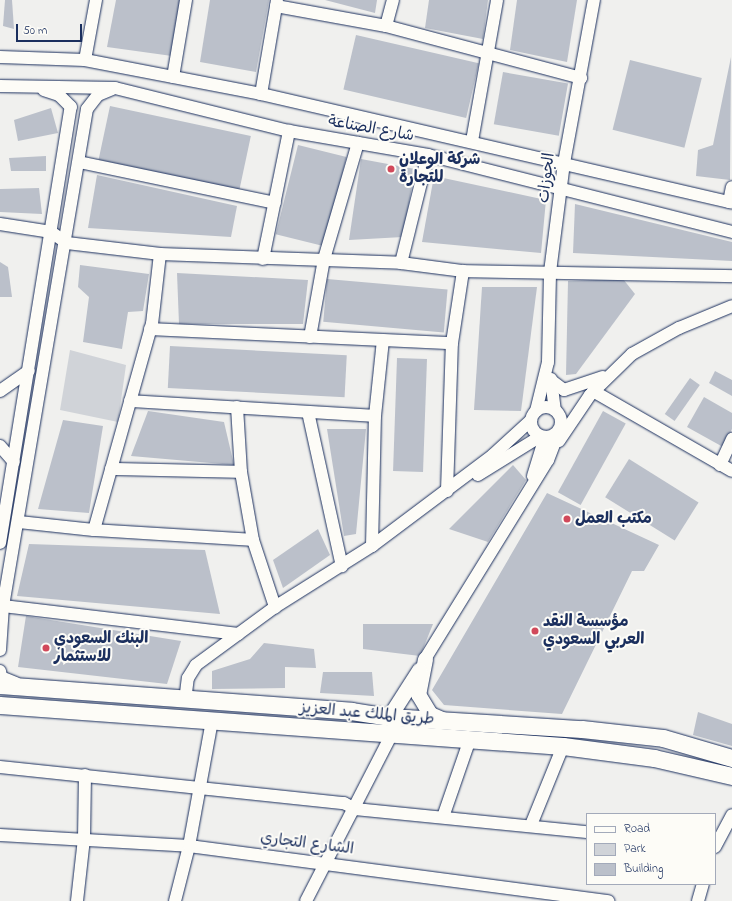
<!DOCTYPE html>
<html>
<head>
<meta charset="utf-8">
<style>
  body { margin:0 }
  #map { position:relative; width:732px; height:901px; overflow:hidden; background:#f0f0ee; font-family:"Indie Flower","Playpen Sans Arabic",sans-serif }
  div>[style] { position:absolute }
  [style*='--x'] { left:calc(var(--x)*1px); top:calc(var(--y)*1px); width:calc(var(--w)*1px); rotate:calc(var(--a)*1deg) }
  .green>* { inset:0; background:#d0d3d8 }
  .building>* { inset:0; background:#bbc0ca; transform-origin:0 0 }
  .roads { filter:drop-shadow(0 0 1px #1b2f5e) drop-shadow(0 0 1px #1b2f5e) }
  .minor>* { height:12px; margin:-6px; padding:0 6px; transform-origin:6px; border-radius:6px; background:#fdfcf7 }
  .minor>.ring { margin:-6px; padding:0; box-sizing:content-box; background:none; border:12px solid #fdfcf7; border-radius:50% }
  .major>* { height:15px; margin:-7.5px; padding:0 7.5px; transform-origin:7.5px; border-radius:7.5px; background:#fdfcf7 }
  .highway>* { height:17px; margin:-8.5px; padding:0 8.5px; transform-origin:8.5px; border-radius:8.5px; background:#fdfcf7 }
  .dots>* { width:11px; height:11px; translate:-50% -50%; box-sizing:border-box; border:2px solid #fdfcf7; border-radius:50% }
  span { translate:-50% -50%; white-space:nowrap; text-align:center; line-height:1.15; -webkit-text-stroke:4px #fdfcf7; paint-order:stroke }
  .street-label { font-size:16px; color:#1b2f5e }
  .poi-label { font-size:16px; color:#1b2f5e; font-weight:700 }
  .left { translate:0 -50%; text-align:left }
  .legend { position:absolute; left:586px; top:813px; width:130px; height:72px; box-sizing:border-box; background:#fdfcf7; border:1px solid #a3aaba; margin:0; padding:5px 7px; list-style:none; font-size:12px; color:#1b2f5e }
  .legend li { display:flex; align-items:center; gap:8px; height:20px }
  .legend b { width:20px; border:1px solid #a3aaba }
  .scale { position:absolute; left:16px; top:24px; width:66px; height:18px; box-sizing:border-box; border:2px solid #1b2f5e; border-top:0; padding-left:5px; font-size:12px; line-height:14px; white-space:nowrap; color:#1b2f5e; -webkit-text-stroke:3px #fdfcf7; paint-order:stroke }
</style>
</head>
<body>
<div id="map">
  <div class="green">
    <div style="clip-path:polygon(70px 350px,126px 365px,118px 422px,60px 410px)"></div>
  </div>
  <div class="building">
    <div style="clip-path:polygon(5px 0,12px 0,14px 29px,3px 26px)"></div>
    <div style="clip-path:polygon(116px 0,181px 0,172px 56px,107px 47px)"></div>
    <div style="clip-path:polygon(210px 0,269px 0,256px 72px,200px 62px)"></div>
    <div style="clip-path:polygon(325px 0,377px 0,375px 13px)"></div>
    <div style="clip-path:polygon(429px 0,488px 0,483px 39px,425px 28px)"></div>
    <div style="clip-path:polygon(517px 0,577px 0,567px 62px,510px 50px)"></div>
    <div style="left:356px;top:35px;width:126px;height:56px;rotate:13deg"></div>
    <div style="clip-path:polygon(731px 57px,730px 180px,696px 176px,698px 150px,713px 145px)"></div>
    <div style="left:630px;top:60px;width:74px;height:72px;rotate:14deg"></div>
    <div style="left:503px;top:72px;width:66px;height:53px;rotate:10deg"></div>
    <div style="left:110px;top:106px;width:144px;height:55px;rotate:12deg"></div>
    <div style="clip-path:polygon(51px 108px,58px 133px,18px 141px,14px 120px)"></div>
    <div style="left:298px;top:145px;width:50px;height:92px;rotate:14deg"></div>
    <div style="clip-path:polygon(46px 156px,46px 171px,11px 171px,9px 158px)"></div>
    <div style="clip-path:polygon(361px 159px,415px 169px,403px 237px,349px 240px)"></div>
    <div style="clip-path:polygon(97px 175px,237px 206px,231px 237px,88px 228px)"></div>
    <div style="clip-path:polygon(434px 176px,546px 200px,541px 253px,422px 242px)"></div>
    <div style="clip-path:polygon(39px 188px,42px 214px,0 212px,0 189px)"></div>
    <div style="clip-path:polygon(575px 204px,732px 242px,732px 261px,573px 253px)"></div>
    <div style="clip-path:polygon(0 262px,8px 267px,12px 297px,0 297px)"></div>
    <div style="clip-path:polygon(80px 265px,149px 274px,143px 311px,128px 312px,122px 349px,83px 342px,89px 297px,78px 287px)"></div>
    <div style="clip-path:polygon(177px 273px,308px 280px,303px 324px,179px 324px)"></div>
    <div style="left:327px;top:279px;width:121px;height:43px;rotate:5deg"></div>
    <div style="clip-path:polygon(623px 279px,635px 294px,576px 374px,566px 375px,568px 281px)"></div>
    <div style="clip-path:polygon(482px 287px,537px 287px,521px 411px,474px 410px)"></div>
    <div style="left:170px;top:346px;width:177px;height:42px;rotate:3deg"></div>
    <div style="left:397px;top:358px;width:30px;height:113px;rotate:2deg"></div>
    <div style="clip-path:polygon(715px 371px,732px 380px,732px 396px,709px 383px)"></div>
    <div style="left:690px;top:378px;width:12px;height:44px;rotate:35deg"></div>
    <div style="clip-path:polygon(704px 397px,732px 413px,732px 429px,723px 447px,687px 427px)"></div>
    <div style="clip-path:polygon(148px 411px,224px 422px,234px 465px,131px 456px)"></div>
    <div style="left:603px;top:411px;width:26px;height:93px;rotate:29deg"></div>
    <div style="clip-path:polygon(63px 420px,103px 426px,89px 513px,38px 509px)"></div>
    <div style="clip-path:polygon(327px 429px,366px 429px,356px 534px,344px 536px)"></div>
    <div style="left:629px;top:459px;width:82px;height:45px;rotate:32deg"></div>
    <div style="clip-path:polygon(513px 465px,526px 480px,488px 542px,449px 529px)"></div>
    <div style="clip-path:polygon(547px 493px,659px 545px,644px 571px,632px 571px,562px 714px,444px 705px,432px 690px)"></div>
    <div style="clip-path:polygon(318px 529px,330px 555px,283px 588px,273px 560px)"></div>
    <div style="clip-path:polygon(29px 544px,205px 550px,220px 614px,17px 596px)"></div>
    <div style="clip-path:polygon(26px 616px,181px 641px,167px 684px,18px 667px)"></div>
    <div style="clip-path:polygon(363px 624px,433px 624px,420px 656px,363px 649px)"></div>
    <div style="clip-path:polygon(264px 643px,314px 649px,316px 668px,285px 667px,285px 688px,212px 689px,212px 671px,250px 659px)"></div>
    <div style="clip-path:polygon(323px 672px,372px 672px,374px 696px,320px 693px)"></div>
    <div style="clip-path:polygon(698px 712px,732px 724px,732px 746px,693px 735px)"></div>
  </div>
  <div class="roads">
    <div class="minor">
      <div style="--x:276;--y:6;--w:112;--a:10.3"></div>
      <div style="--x:386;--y:26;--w:202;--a:14.9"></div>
      <div style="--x:386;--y:26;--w:27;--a:-75"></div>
      <div style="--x:0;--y:57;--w:85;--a:2"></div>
      <div style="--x:85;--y:60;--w:179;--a:10.9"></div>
      <div style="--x:261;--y:94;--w:483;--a:13"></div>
      <div style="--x:85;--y:60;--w:61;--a:-79.6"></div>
      <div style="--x:173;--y:77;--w:78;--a:-80.4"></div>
      <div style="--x:0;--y:86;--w:115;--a:1"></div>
      <div style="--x:115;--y:88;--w:179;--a:13.9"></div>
      <div style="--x:289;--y:131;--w:141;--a:9.8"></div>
      <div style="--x:428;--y:155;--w:314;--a:14.2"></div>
      <div style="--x:261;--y:94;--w:95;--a:-80.3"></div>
      <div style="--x:472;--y:141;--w:143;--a:-79.9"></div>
      <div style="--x:79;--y:162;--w:200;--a:11.8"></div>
      <div style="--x:729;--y:202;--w:15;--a:-79"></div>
      <div style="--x:0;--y:224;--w:52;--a:8.9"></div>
      <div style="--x:51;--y:232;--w:19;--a:35"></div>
      <div style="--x:67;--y:243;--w:94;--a:6.7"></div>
      <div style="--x:160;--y:254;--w:241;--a:2.1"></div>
      <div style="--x:401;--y:263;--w:63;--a:7.4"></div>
      <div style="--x:463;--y:271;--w:269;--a:1.1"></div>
      <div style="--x:263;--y:259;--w:131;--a:-78.5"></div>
      <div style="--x:401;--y:263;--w:111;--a:-76"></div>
      <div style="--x:150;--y:329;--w:302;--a:2.7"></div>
      <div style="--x:310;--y:337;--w:79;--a:-79.8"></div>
      <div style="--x:324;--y:259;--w:121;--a:-73.7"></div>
      <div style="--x:551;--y:379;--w:31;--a:83"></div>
      <div style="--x:552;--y:381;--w:15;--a:37"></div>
      <div style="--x:564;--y:390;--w:41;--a:-18.4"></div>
      <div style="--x:0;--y:391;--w:35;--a:-35"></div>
      <div style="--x:593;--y:391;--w:160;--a:29.9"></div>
      <div style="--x:130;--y:401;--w:245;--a:3.5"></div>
      <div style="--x:237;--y:407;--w:65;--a:86.5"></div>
      <div style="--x:241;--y:472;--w:69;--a:80"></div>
      <div style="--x:253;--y:540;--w:71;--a:71.8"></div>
      <div class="ring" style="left:531px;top:407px;width:18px;height:18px"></div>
      <div style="--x:536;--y:411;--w:50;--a:-76.2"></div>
      <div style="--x:548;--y:362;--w:90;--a:-88.7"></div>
      <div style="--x:550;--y:272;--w:110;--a:-82.7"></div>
      <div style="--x:564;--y:163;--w:166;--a:-79.6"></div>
      <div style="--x:308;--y:412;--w:158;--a:77.6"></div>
      <div style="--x:559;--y:441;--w:55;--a:-56"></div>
      <div style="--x:590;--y:395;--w:59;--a:-44.3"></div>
      <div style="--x:632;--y:354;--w:54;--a:-29"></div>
      <div style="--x:679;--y:328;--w:57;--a:-22.5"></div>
      <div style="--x:0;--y:446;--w:21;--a:49"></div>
      <div style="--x:720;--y:465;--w:29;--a:-65"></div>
      <div style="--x:111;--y:469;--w:130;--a:1.3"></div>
      <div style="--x:478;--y:475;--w:74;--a:-31.8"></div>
      <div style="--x:533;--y:476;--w:41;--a:-72.9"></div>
      <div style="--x:447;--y:491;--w:148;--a:-88.1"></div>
      <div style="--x:452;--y:343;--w:73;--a:-81.3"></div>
      <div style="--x:19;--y:522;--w:75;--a:6.1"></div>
      <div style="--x:94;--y:530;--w:214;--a:-74.3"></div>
      <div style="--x:152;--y:324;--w:70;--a:-83.5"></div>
      <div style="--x:94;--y:530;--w:159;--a:3.6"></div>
      <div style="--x:0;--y:543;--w:442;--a:-80.8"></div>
      <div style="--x:71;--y:107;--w:17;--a:-135"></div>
      <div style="--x:59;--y:95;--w:16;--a:-162"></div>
      <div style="--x:372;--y:546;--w:130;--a:-88.7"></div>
      <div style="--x:375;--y:416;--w:76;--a:-84"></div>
      <div style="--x:3;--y:606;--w:237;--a:6.8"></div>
      <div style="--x:0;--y:650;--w:44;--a:-86.1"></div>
      <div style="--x:3;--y:606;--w:504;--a:-80.41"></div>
      <div style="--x:87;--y:109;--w:18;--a:-52"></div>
      <div style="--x:98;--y:95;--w:15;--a:-23"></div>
      <div style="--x:425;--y:659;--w:234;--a:-58.3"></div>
      <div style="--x:548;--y:460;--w:31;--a:-69"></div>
      <div style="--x:0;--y:671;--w:6;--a:81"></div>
      <div style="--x:1;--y:677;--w:16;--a:22"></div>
      <div style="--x:185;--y:701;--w:23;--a:-83"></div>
      <div style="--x:188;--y:678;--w:15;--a:-58"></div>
      <div style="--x:196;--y:665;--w:98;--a:-36.3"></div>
      <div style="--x:275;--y:607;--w:115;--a:-32.2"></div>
      <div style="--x:372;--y:546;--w:151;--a:-36.9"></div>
      <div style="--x:493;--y:455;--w:52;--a:-42.6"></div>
      <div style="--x:0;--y:767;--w:346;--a:6"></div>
      <div style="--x:344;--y:803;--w:13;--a:29"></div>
      <div style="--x:355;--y:809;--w:233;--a:5.7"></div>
      <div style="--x:443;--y:817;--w:83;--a:-70.9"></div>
      <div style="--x:531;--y:825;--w:85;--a:-67.9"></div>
      <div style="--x:0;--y:835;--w:189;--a:3.3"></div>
      <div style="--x:189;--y:846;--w:423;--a:7.5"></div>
      <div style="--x:715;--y:847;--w:36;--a:-62"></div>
      <div style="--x:77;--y:901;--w:62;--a:-83.6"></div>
      <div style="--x:84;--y:839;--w:64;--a:-89.1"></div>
      <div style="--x:175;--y:901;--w:57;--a:-75.7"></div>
      <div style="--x:189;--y:846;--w:127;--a:-79.6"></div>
      <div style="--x:306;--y:901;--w:188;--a:-62.8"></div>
      <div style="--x:698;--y:901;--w:18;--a:-74"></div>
    </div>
    <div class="major">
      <div style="--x:425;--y:659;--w:36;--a:101"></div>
      <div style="--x:418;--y:694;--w:23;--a:59"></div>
      <div style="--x:430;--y:714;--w:15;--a:23"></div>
      <div style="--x:389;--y:717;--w:56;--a:-57.4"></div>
    </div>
    <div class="highway">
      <div style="--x:0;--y:685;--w:352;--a:4.2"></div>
      <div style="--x:351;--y:711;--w:38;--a:9"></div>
      <div style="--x:389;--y:717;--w:193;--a:3.6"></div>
      <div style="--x:582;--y:729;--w:81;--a:6.3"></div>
      <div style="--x:663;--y:738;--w:72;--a:16.2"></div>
      <div style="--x:0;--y:705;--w:564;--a:4.17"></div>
      <div style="--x:563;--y:746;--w:92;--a:7.5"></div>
      <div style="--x:654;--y:758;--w:80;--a:13"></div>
    </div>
  </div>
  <div class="dots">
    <div style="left:391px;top:169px;background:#d1495b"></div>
    <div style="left:567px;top:519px;background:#d1495b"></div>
    <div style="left:535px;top:631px;background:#d1495b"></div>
    <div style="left:46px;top:648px;background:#d1495b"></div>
  </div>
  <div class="street-label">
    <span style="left:371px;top:129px;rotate:10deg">شارع الصناعة</span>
    <span style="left:547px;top:178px;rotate:-83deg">الجوزات</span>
    <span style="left:367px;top:714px;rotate:5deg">طريق الملك عبد العزيز</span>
    <span style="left:307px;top:844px;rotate:7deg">الشارع التجاري</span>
  </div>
  <div class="poi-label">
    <span class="left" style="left:399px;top:169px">شركة الوعلان<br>للتجارة</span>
    <span class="left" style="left:575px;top:519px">مكتب العمل</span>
    <span class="left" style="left:543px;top:631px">مؤسسة النقد<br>العربي السعودي</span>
    <span class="left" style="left:54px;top:648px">البنك السعودي<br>للاستثمار</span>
  </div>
  <ul class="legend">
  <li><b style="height:5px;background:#fdfcf7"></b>Road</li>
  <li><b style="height:11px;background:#d0d3d8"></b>Park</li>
  <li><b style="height:11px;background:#bbc0ca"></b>Building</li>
  </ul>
  <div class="scale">50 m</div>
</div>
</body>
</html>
